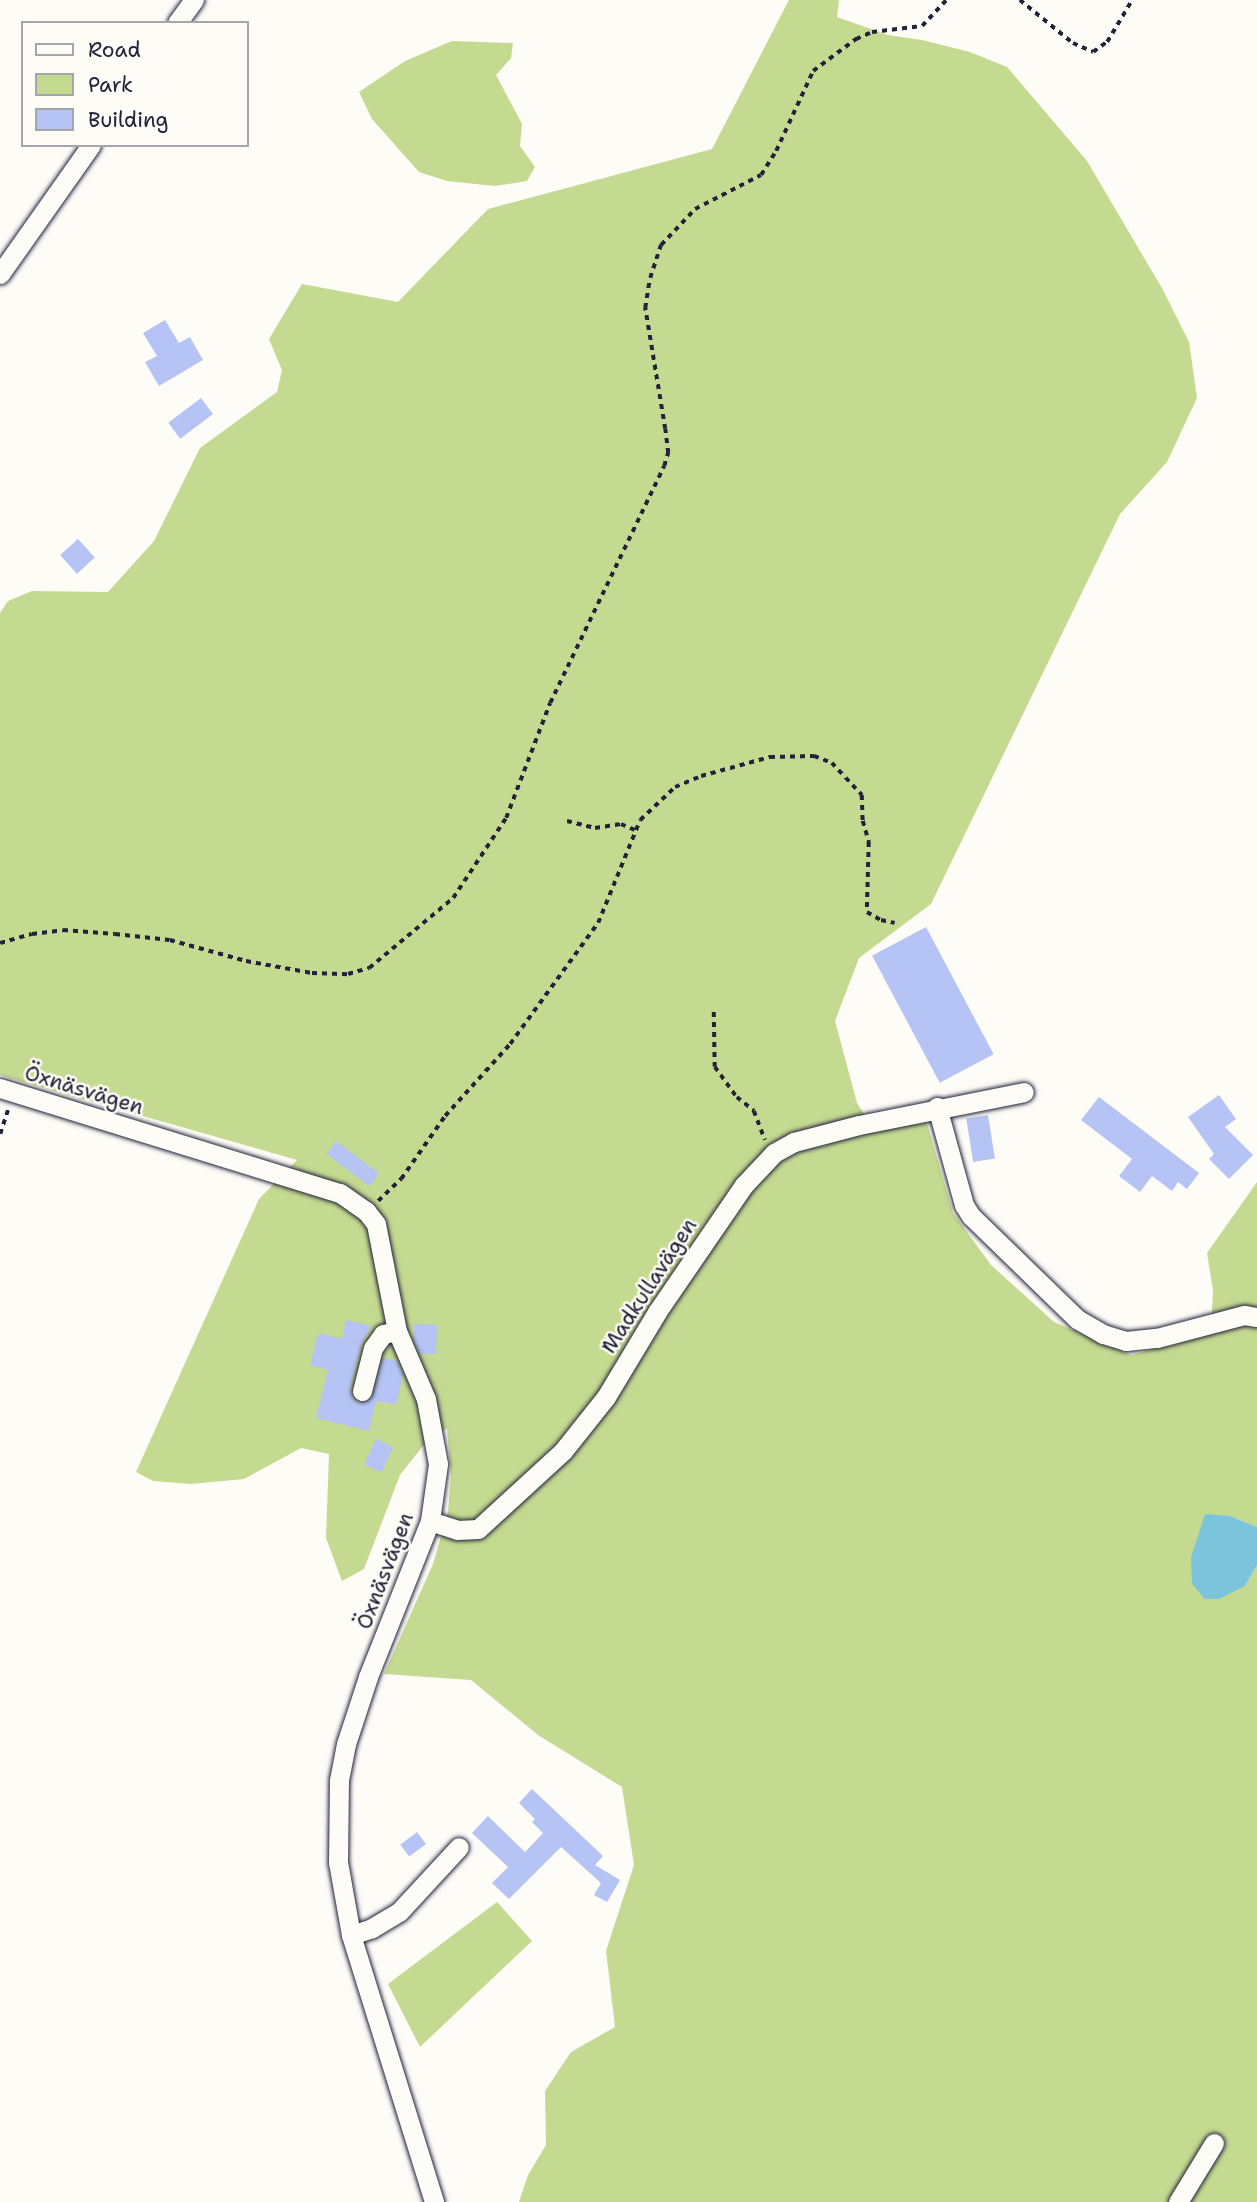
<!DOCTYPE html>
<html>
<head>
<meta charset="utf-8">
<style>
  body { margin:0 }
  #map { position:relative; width:1257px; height:2202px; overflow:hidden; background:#fdfcf7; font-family:"Shantell Sans",sans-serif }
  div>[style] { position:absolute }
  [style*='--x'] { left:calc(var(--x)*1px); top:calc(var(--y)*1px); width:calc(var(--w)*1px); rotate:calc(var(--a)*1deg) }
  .green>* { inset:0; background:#c4da90 }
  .water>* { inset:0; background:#7bc4db }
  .building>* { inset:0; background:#b5c4f4; transform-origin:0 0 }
  .path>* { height:3.5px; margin-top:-1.75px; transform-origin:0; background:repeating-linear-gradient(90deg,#22223b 0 5px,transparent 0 10px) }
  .roads { filter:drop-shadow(0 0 2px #22223b) drop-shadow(0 0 2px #22223b) }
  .minor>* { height:19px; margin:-9.5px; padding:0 9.5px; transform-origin:9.5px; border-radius:9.5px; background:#fdfcf7 }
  span { translate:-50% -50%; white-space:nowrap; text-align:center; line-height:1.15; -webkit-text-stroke:5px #fdfcf7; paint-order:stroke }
  .street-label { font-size:21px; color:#22223b }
  .legend { position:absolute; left:21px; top:21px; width:228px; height:126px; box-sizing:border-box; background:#fdfcf7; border:2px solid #a5a5ac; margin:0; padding:9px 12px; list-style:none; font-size:21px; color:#22223b }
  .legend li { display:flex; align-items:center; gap:14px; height:35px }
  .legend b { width:35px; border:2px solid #a5a5ac }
</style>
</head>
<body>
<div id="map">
  <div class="green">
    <div style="clip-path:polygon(789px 0,839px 0,837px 17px,888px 35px,922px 40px,970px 52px,1007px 67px,1087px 161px,1163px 290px,1189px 342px,1197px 398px,1167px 462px,1120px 514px,931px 904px,859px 958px,835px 1021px,857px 1103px,875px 1131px,926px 1120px,953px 1213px,991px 1265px,1054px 1322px,1131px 1355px,1211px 1333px,1213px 1290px,1207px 1253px,1257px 1182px,1257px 1527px,1230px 1516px,1205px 1515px,1234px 1590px,1245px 1586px,1257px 1565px,1257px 2202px,519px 2202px,528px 2175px,546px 2145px,545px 2091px,571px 2052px,615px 2027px,606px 1951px,634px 1865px,622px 1787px,538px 1735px,471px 1680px,384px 1674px,433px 1564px,448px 1512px,451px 1474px,447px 1428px,422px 1447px,400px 1475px,364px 1569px,342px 1581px,326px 1538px,329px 1454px,301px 1448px,244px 1479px,191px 1484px,153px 1481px,136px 1472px,259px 1199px,297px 1160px,87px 1100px,96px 1083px,84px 1100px,0 1075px,0 613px,8px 601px,32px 591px,108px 592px,154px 541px,200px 448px,277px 392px,282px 370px,269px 339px,302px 284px,398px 302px,488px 209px,712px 149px)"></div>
    <div style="clip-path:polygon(452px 41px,513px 43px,511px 58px,496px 75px,522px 124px,520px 146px,535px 167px,527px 181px,495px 186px,447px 181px,419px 172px,372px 119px,359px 92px,405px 61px)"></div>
    <div style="clip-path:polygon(497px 1902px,532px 1941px,420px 2047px,388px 1984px)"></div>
  </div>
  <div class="water">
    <div style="clip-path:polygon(1205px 1514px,1230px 1516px,1257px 1527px,1257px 1565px,1245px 1586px,1219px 1599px,1205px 1599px,1192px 1584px,1191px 1558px)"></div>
  </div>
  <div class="building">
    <div style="clip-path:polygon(165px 320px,179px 343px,190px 337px,203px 360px,159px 386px,145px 362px,157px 356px,143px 333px)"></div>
    <div style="left:201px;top:398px;width:20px;height:41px;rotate:53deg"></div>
    <div style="left:78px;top:539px;width:25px;height:24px;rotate:48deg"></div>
    <div style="left:926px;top:927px;width:144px;height:61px;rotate:62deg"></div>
    <div style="clip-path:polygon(1219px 1095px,1236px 1119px,1225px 1127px,1253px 1155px,1229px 1179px,1209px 1159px,1214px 1154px,1188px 1117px)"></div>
    <div style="clip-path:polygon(1099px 1097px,1199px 1173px,1187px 1189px,1178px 1182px,1172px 1191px,1152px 1176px,1140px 1192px,1119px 1176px,1132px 1159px,1081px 1120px)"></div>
    <div style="left:988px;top:1115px;width:44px;height:22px;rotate:81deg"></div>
    <div style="left:336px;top:1141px;width:54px;height:16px;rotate:37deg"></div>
    <div style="clip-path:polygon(346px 1320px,371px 1326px,361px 1345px,350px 1388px,353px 1399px,360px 1403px,371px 1399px,383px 1358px,397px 1361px,403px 1375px,396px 1405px,376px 1401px,369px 1431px,316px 1418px,328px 1370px,310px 1365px,318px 1333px,342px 1339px)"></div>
    <div style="clip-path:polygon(414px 1324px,437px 1325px,436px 1354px,420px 1354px,413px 1338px)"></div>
    <div style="left:376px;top:1439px;width:19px;height:28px;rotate:25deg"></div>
    <div style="clip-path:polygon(532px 1789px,603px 1856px,595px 1865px,620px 1880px,607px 1902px,594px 1895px,601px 1883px,561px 1847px,509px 1899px,492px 1883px,508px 1867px,472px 1833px,488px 1816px,525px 1852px,543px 1833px,532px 1822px,535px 1819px,519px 1803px)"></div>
    <div style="left:417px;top:1832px;width:15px;height:21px;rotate:53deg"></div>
  </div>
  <div class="path">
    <div style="--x:1020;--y:0;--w:68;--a:39.1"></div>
    <div style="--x:1073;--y:43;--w:22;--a:24"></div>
    <div style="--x:1093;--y:52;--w:17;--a:-36"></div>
    <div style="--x:1107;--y:42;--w:49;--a:-59.2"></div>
    <div style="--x:567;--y:821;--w:29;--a:14"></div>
    <div style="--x:595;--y:828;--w:26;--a:-9"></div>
    <div style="--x:621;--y:824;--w:15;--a:23"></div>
    <div style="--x:0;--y:943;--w:33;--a:-16"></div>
    <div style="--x:32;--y:934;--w:31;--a:-7"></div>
    <div style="--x:63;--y:930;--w:52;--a:4.4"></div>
    <div style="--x:115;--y:934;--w:55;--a:6.2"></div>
    <div style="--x:170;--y:940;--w:79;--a:15.4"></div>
    <div style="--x:246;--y:961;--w:67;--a:10.3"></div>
    <div style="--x:312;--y:973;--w:36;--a:2"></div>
    <div style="--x:348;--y:974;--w:22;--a:-16"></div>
    <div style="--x:369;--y:968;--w:109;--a:-39.8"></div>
    <div style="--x:453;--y:898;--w:96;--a:-56.5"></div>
    <div style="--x:506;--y:818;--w:123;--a:-69.1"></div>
    <div style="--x:550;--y:703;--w:263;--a:-64.3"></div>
    <div style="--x:664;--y:466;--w:14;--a:-73"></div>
    <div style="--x:668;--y:453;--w:24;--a:-97"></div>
    <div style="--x:665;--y:429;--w:123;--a:-99.4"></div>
    <div style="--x:645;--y:308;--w:30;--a:-81"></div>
    <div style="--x:650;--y:278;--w:35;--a:-72"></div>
    <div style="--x:661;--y:245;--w:50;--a:-46.6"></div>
    <div style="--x:695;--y:209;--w:74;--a:-27.3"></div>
    <div style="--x:761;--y:175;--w:28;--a:-58"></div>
    <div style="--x:776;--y:151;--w:88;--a:-65.2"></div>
    <div style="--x:813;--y:71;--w:54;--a:-36.7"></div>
    <div style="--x:856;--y:39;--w:17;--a:-24"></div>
    <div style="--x:872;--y:32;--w:50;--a:-6.8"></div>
    <div style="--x:922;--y:26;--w:35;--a:-47"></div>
    <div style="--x:714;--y:1012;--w:55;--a:89"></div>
    <div style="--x:715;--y:1067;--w:37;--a:54"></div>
    <div style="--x:737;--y:1097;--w:22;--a:39"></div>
    <div style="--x:754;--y:1111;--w:31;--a:69"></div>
    <div style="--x:0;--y:1134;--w:26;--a:-72"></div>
    <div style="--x:378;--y:1201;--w:32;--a:-44"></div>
    <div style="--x:401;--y:1179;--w:77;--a:-55.1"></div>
    <div style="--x:445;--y:1116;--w:97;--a:-47.9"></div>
    <div style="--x:510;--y:1044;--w:150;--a:-54"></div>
    <div style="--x:598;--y:923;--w:111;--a:-67.8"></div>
    <div style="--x:640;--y:820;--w:48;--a:-43.3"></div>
    <div style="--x:675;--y:787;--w:28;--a:-23"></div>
    <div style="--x:701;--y:776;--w:72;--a:-15.4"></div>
    <div style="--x:770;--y:757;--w:44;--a:-1.3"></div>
    <div style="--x:814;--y:756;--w:19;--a:21"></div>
    <div style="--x:832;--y:763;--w:44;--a:46.8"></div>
    <div style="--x:862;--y:795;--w:26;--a:88"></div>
    <div style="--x:863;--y:821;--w:22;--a:74"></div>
    <div style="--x:869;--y:842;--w:70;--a:91.6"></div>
    <div style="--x:867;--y:912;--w:16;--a:30"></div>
    <div style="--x:881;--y:920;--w:14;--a:12"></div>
  </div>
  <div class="roads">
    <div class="minor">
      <div style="--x:177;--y:23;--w:29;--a:-54"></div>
      <div style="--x:0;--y:274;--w:158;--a:-54.8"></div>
      <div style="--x:0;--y:1088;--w:356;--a:17.2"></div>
      <div style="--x:340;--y:1193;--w:32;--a:35"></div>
      <div style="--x:366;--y:1211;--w:16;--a:52"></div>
      <div style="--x:376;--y:1224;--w:109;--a:78.9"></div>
      <div style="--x:397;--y:1331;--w:74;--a:66.9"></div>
      <div style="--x:426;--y:1399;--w:66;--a:79.5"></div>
      <div style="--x:438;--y:1464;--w:58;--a:98"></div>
      <div style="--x:430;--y:1521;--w:168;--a:111.7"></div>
      <div style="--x:368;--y:1677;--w:71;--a:108.2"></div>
      <div style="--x:346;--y:1744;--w:38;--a:101"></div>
      <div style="--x:339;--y:1781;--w:81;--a:90.7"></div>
      <div style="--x:338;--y:1862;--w:74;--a:79.9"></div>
      <div style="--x:351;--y:1935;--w:280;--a:72.7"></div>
      <div style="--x:937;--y:1107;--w:102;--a:74.6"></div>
      <div style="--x:964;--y:1205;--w:13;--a:58"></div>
      <div style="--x:971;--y:1216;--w:148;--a:44.2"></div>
      <div style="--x:1077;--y:1319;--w:30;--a:30"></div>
      <div style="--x:1103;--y:1334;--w:24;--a:17"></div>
      <div style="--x:1126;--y:1341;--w:31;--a:-6"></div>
      <div style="--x:1157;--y:1338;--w:90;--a:-14.8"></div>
      <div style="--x:1244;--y:1315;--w:13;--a:9"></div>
      <div style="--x:362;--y:1391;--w:44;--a:-75.7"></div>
      <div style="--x:373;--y:1348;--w:17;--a:-54"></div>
      <div style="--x:383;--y:1334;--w:14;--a:-12"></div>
      <div style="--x:430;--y:1521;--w:28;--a:18"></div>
      <div style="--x:457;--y:1530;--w:21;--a:-3"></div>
      <div style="--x:478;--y:1529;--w:115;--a:-42.5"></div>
      <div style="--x:563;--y:1451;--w:69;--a:-51.5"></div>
      <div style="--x:606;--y:1397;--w:99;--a:-59"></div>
      <div style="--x:657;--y:1312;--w:154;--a:-55.6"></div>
      <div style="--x:744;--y:1185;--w:44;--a:-46.8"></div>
      <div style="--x:774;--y:1153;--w:23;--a:-29"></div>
      <div style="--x:794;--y:1142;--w:67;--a:-14.7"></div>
      <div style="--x:859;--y:1125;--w:168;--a:-11.3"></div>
      <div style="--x:351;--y:1935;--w:22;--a:-18"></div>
      <div style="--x:372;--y:1928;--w:31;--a:-31"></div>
      <div style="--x:399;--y:1912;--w:88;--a:-47.3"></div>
      <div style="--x:1178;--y:2202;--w:69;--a:-58.6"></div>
    </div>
  </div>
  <div class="street-label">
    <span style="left:84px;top:1090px;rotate:17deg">Öxnäsvägen</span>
    <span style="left:649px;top:1286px;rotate:-57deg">Madkullavägen</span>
    <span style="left:385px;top:1571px;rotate:-69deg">Öxnäsvägen</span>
  </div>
  <ul class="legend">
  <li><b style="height:9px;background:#fdfcf7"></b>Road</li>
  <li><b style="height:19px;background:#c4da90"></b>Park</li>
  <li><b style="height:19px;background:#b5c4f4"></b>Building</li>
  </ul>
</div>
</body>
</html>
